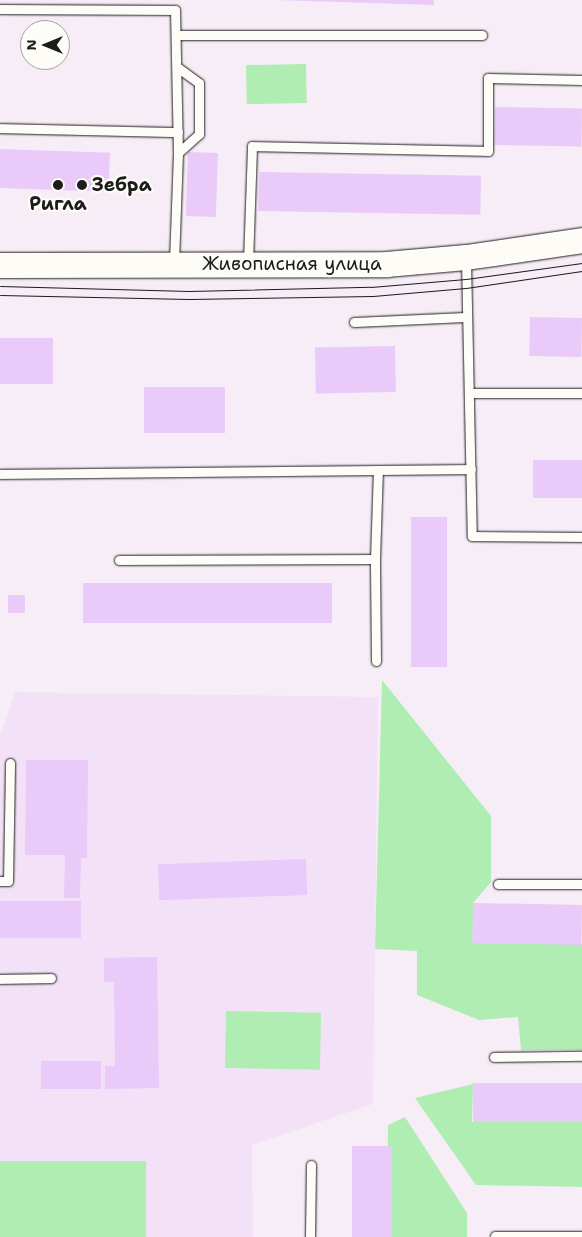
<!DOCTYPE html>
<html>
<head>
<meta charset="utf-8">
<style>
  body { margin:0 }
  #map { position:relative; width:582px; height:1237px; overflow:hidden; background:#f7edf7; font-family:"Shantell Sans",sans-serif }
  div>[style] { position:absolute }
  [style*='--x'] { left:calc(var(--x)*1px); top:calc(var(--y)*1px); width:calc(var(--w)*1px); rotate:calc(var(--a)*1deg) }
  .built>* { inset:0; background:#f3e2f7 }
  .green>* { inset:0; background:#b0edb3; transform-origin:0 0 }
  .building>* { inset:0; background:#e9caf8; transform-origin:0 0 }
  .roads { filter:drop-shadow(0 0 1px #1c1c1c) drop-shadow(0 0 1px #1c1c1c) }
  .lane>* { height:9px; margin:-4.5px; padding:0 4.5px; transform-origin:4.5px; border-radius:4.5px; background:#fdfcf7 }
  .secondary>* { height:25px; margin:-12.5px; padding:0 12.5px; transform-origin:12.5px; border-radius:12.5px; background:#fdfcf7 }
  .tram>* { height:1px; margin:-0.5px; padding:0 0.5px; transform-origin:0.5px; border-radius:0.5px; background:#1c1c1c }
  .dots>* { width:14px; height:14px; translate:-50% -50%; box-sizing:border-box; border:2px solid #fdfcf7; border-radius:50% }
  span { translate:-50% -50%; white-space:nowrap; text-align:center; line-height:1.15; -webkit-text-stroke:4.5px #fdfcf7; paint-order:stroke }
  .poi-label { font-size:19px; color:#1c1c1c; font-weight:700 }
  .left { translate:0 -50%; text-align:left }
  .street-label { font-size:19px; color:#1c1c1c }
  .north { position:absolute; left:20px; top:20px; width:50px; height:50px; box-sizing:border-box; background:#fdfcf7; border:1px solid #a3a29f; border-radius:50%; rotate:270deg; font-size:14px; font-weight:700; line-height:20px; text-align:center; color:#1c1c1c }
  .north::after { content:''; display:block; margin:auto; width:18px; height:22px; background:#1c1c1c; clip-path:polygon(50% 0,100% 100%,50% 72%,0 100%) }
</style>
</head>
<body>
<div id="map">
  <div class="built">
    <div style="clip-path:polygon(15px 692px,378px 697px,373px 1104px,252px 1145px,253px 1237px,0 1237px,0 731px,2px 731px)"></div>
  </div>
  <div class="green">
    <div style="left:306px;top:64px;width:39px;height:60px;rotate:89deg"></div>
    <div style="clip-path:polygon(382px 680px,491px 816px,491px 882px,473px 903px,473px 943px,582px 944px,582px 1050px,521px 1050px,518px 1017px,479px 1020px,417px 995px,417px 951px,375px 949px)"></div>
    <div style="left:226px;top:1011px;width:95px;height:57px;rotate:1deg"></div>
    <div style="clip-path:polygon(473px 1084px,472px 1122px,582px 1122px,582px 1187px,476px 1185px,415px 1098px)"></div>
    <div style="clip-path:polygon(405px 1117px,467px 1213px,467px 1237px,387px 1237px,388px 1125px)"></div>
    <div style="left:0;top:1161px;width:146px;height:76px"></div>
  </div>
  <div class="building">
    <div style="clip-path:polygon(275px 0,434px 0,434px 5px)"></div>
    <div style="left:495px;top:107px;width:87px;height:38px;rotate:1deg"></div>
    <div style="left:0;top:149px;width:110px;height:39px;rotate:2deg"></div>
    <div style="left:188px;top:152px;width:30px;height:64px;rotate:2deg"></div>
    <div style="left:259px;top:172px;width:222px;height:39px;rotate:1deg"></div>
    <div style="left:530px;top:317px;width:52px;height:39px;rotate:1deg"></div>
    <div style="left:0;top:338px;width:53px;height:46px"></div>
    <div style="left:395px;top:346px;width:46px;height:80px;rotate:89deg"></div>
    <div style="left:225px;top:387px;width:46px;height:81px;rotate:90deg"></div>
    <div style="left:533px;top:460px;width:49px;height:38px"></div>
    <div style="left:411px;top:517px;width:36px;height:150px"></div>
    <div style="left:332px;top:583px;width:40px;height:249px;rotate:90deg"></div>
    <div style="left:8px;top:595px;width:17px;height:18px"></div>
    <div style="clip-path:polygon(26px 760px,88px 760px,87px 858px,81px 858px,80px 898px,64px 898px,65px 855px,25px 855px)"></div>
    <div style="left:306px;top:859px;width:36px;height:148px;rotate:88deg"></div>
    <div style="left:81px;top:901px;width:37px;height:81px;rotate:90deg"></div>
    <div style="left:473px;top:903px;width:109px;height:40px;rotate:1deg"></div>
    <div style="clip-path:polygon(157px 957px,159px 1088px,105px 1089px,105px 1066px,115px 1066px,114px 982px,104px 982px,104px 958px)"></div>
    <div style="left:41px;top:1061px;width:60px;height:28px"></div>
    <div style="left:582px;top:1083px;width:39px;height:109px;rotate:90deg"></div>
    <div style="left:352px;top:1146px;width:40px;height:91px"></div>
  </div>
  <div class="roads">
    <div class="lane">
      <div style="--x:0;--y:9;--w:175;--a:0.3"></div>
      <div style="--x:175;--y:10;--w:143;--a:88.8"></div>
      <div style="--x:178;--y:153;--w:109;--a:92.1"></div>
      <div style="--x:177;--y:35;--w:305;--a:0"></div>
      <div style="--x:177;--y:67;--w:27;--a:36"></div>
      <div style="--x:199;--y:83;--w:51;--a:90"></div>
      <div style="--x:199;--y:134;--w:28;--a:138"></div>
      <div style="--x:0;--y:128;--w:178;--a:1.3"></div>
      <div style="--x:466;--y:260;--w:276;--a:88.8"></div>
      <div style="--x:472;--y:536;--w:110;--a:0.5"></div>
      <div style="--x:248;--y:262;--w:116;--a:-88"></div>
      <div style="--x:252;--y:146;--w:236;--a:1.2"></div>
      <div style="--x:488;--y:151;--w:73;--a:-90"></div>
      <div style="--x:488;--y:78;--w:94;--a:1.2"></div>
      <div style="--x:354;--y:322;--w:112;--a:-2.6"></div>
      <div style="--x:469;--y:393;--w:113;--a:0"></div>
      <div style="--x:0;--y:474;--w:471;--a:-0.6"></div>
      <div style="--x:119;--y:560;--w:256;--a:-0.2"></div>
      <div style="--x:376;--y:661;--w:102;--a:-90.6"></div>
      <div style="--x:375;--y:559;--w:89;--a:-88.1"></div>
      <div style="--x:0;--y:881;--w:8;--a:0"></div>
      <div style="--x:8;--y:881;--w:118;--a:-89"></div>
      <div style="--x:498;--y:884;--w:84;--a:0"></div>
      <div style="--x:0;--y:979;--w:51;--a:-1.1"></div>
      <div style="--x:494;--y:1057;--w:88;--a:-0.7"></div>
      <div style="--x:495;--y:1236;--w:87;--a:0"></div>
      <div style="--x:310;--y:1237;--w:72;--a:-89.2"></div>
    </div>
    <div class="secondary">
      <div style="--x:0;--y:265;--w:386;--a:-0.1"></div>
      <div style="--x:386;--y:264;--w:80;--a:-5"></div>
      <div style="--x:466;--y:257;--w:117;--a:-8.3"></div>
    </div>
  </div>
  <div class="tram">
    <div style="--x:0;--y:286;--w:189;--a:1.5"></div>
    <div style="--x:189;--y:291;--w:182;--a:-1.3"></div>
    <div style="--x:371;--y:287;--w:95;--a:-4.8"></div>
    <div style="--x:466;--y:279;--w:117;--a:-7.9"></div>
    <div style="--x:0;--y:295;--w:189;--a:1.2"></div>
    <div style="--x:189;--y:299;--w:184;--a:-0.9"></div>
    <div style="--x:373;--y:296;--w:93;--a:-4.9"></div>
    <div style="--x:466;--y:288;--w:117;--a:-8.3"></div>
  </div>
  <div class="dots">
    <div style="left:58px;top:185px;background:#1c1c1c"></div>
    <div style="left:82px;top:185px;background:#1c1c1c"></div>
  </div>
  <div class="poi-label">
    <span class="left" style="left:92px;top:185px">Зебра</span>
    <span style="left:58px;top:204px">Ригла</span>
  </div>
  <div class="street-label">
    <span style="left:292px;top:264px">Живописная улица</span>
  </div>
  <div class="north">N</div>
</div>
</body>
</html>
